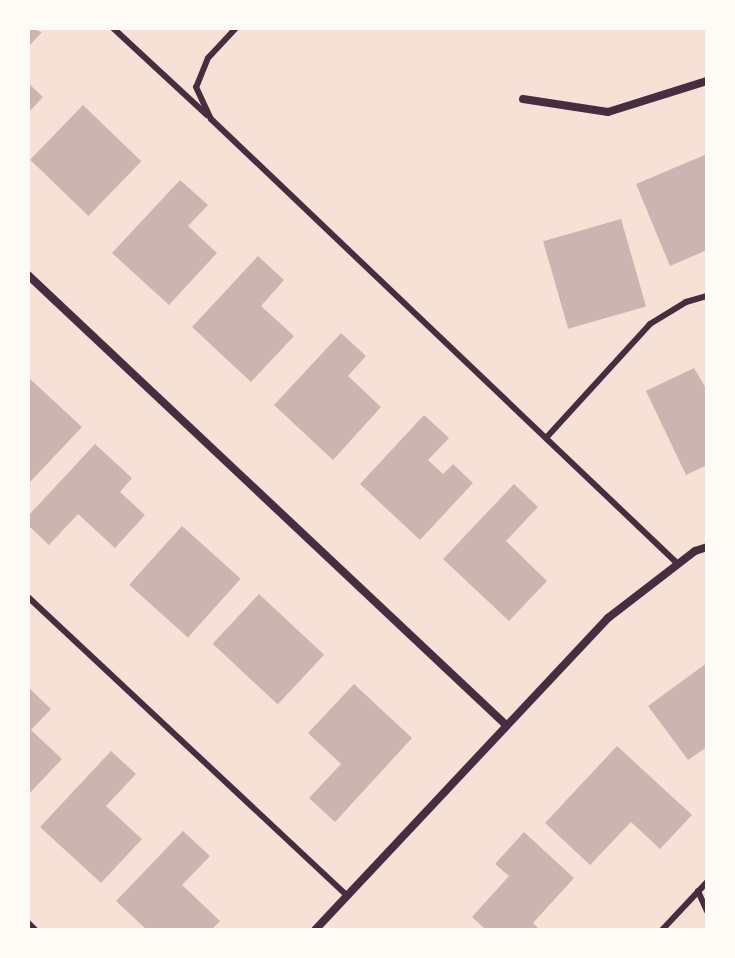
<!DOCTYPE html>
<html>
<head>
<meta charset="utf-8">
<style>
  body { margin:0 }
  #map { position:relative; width:735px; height:958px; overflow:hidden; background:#f7e1d7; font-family:Helvetica,sans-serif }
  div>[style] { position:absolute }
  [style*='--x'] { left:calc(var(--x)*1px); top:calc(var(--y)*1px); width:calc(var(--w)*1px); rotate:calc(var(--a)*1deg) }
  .building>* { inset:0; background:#ccb4b1; transform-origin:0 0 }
  .service>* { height:6px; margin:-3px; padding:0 3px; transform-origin:3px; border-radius:3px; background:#4a2c40 }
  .minor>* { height:8px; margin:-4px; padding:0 4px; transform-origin:4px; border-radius:4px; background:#4a2c40 }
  span { translate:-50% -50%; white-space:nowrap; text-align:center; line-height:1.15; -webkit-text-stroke:8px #fffaf5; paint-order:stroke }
  .frame { position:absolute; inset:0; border:30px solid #fffaf5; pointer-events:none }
</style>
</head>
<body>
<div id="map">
  <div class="building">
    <div style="clip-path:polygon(28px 28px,42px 32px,28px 47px)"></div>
    <div style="clip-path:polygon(28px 83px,43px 97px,28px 113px)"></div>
    <div style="left:83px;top:105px;width:81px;height:76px;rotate:44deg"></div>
    <div style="clip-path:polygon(707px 154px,707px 250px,670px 266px,636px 184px)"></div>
    <div style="clip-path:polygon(180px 180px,208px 205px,188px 226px,217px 253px,169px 305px,112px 253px)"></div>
    <div style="left:621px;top:219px;width:91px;height:81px;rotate:74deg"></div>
    <div style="clip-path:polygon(258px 256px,284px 280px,261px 306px,294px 336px,251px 382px,192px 327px)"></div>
    <div style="clip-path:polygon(341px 333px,366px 356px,348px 376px,381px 407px,333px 460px,274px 405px)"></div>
    <div style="clip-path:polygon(694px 368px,707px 390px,707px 465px,686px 475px,646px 391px)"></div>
    <div style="clip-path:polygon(28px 377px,82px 427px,30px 482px,28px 481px)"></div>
    <div style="clip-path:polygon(424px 415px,449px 438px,428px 460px,443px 474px,453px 464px,473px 483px,420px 540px,360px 484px)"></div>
    <div style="clip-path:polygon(95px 444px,132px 478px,120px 492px,145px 515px,115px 548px,78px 514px,49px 545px,28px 525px,28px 516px)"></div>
    <div style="clip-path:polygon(514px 484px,538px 507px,506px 541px,547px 581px,509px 621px,443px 559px)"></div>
    <div style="left:182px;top:526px;width:79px;height:79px;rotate:42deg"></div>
    <div style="left:259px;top:594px;width:89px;height:68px;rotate:43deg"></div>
    <div style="clip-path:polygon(707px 663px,707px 747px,688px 760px,648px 706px)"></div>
    <div style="clip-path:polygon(354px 684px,412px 738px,335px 822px,309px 798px,341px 764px,308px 733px)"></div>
    <div style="clip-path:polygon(28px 687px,51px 709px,31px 730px,62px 759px,28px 795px)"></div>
    <div style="clip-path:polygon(617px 746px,692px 815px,660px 849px,631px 822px,590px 865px,545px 823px)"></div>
    <div style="clip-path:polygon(111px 751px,136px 774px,106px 806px,142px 839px,101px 883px,40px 827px)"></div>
    <div style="clip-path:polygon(183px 831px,210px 856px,182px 885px,220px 921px,211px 930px,147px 930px,116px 901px)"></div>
    <div style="clip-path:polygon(524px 832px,574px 878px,533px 923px,540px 930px,486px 930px,472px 917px,509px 876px,495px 864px)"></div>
  </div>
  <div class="service">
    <div style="--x:113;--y:28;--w:128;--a:42.8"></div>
    <div style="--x:236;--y:28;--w:41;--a:133"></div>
    <div style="--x:208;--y:58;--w:31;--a:112"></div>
    <div style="--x:196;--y:87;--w:35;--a:65"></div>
    <div style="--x:211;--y:119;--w:645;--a:43.62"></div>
    <div style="--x:546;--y:438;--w:154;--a:-47.6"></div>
    <div style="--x:650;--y:324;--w:42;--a:-31.4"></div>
    <div style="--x:686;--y:302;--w:22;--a:-16"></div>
    <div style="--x:28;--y:597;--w:437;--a:43.1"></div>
    <div style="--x:698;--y:891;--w:22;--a:66"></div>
    <div style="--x:662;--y:930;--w:66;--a:-46.8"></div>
  </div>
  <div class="minor">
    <div style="--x:523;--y:99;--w:86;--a:8.7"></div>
    <div style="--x:608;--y:112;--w:104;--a:-17.4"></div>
    <div style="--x:28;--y:275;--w:656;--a:43.27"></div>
    <div style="--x:28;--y:924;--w:8;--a:45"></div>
    <div style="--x:315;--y:930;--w:428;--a:-46.8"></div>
    <div style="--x:608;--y:618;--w:110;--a:-37.6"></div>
    <div style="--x:695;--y:551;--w:13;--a:-18"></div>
  </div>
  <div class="frame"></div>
</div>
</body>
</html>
